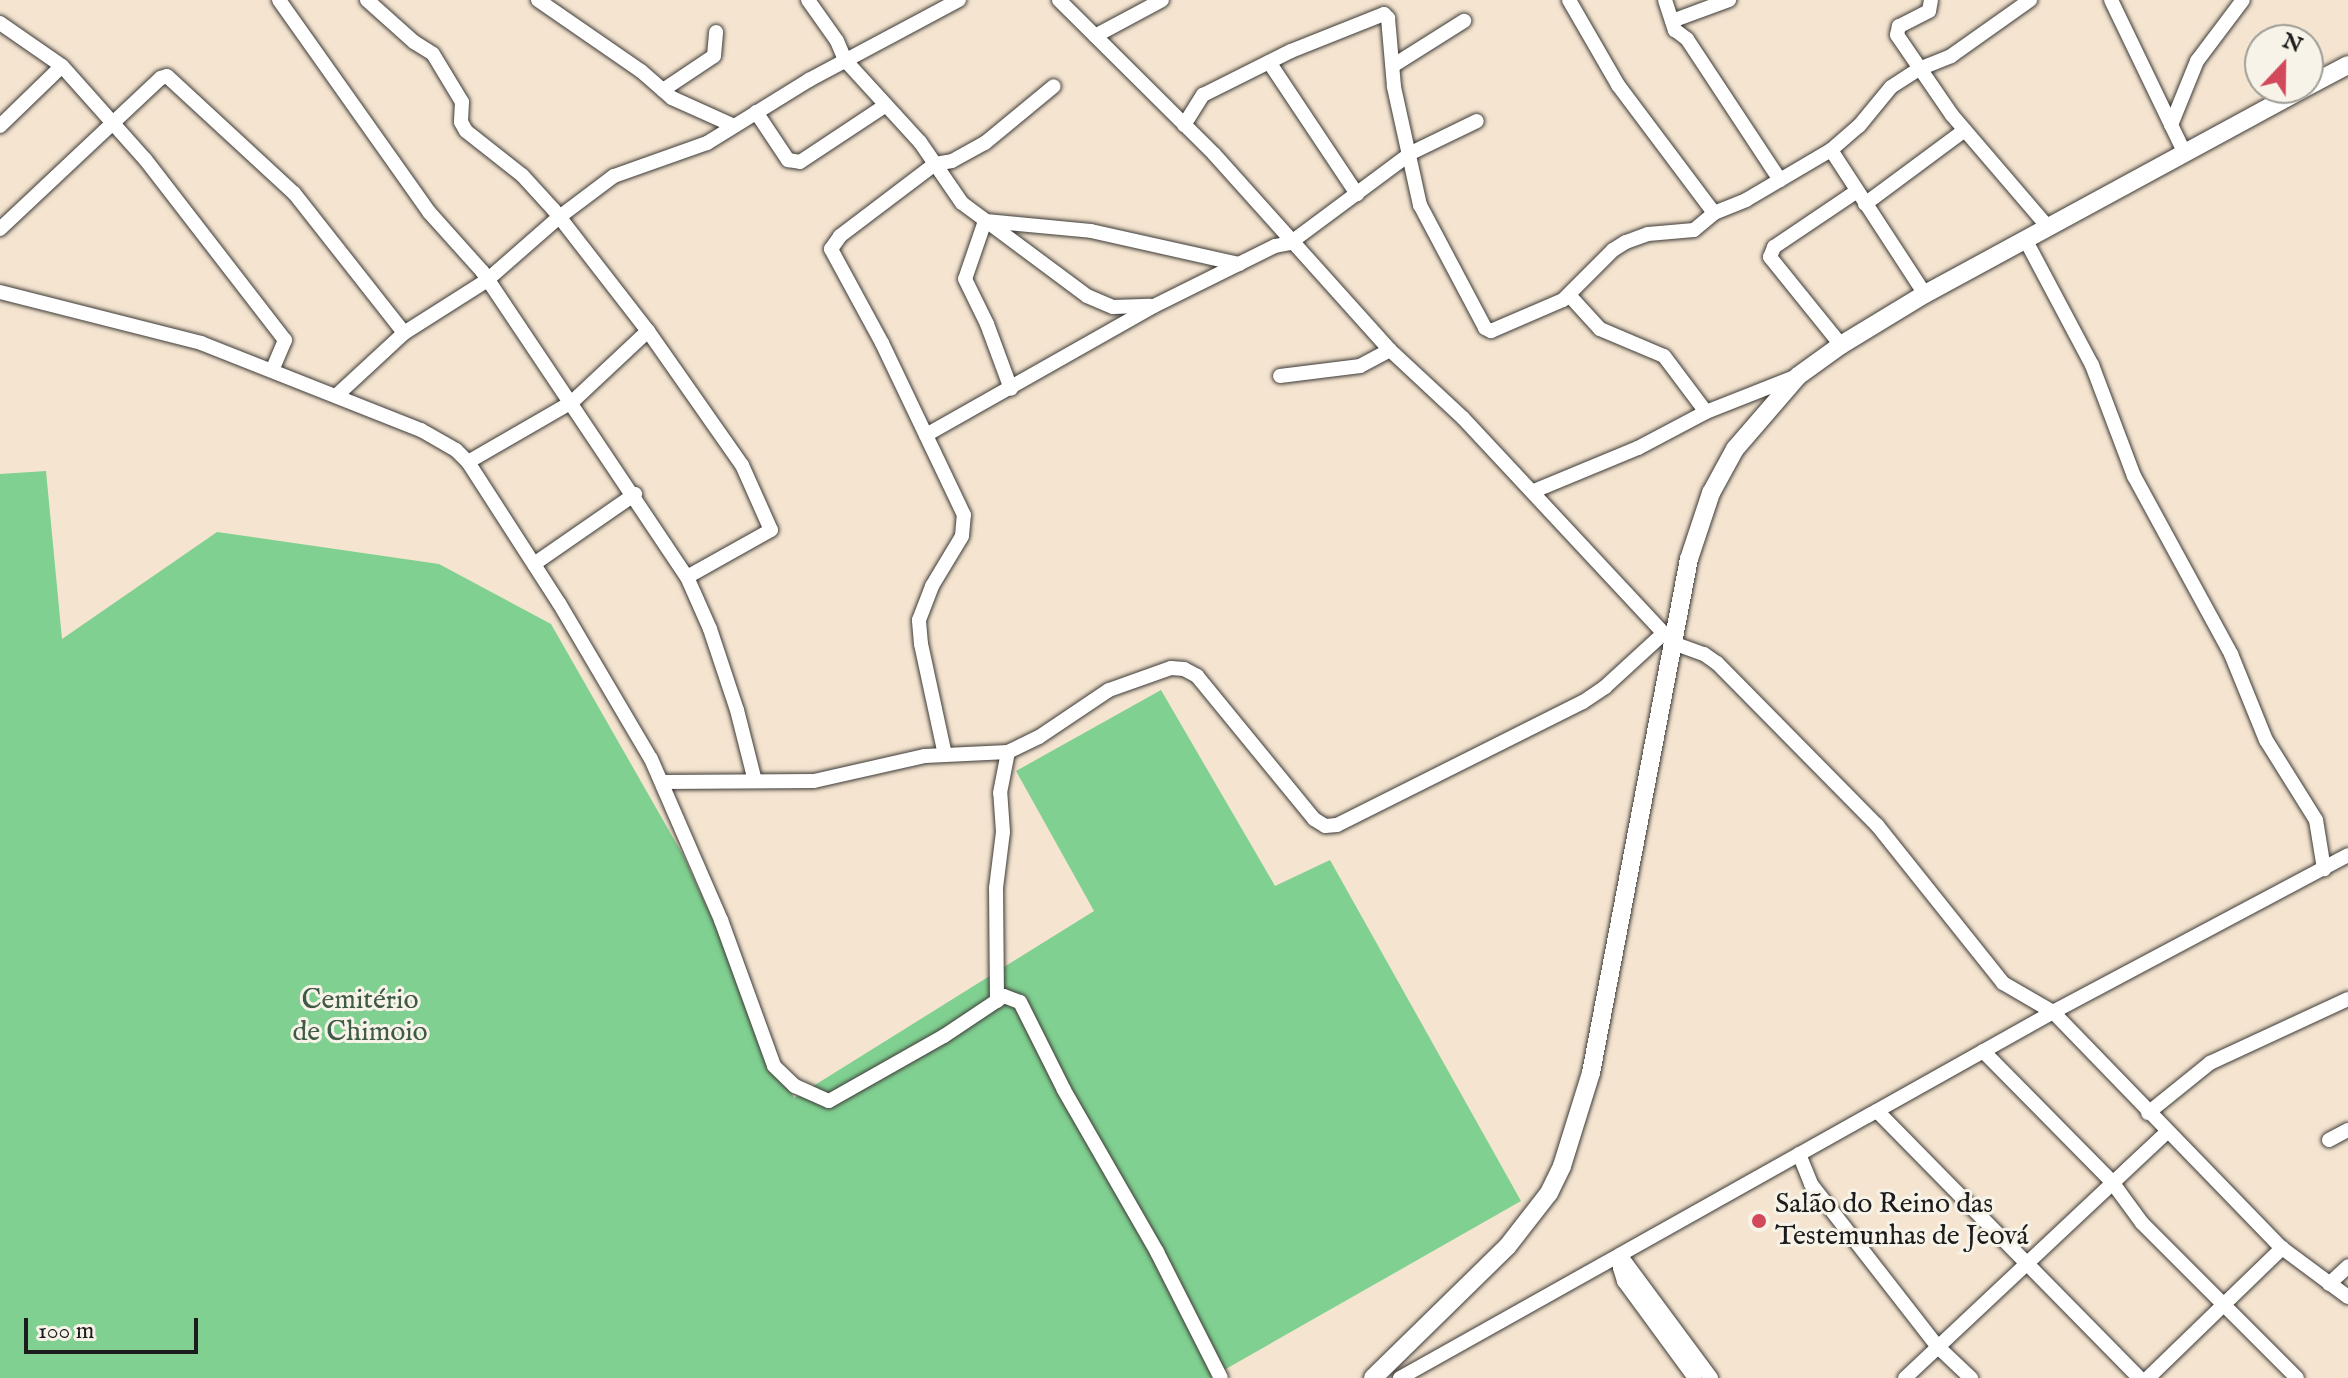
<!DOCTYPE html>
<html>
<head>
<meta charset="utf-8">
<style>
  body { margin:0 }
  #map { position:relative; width:2348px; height:1378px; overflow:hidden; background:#f5e5d0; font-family:"IM FELL English",serif }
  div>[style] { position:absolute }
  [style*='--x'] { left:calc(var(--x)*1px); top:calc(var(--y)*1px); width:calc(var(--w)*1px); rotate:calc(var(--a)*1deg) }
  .green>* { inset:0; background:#80d091 }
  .roads { filter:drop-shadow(0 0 2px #3d3a37) drop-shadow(0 0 2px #3d3a37) }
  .minor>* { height:14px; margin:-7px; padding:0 7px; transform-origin:7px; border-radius:7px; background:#fff }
  .tertiary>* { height:18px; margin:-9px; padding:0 9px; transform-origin:9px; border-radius:9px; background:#fff }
  .dots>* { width:22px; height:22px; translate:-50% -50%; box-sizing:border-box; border:4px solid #f7f3e8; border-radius:50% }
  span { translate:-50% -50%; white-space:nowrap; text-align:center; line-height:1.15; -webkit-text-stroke:6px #f7f3e8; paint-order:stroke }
  .park-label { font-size:28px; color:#3f5b45 }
  .poi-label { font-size:28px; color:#1c1c1c }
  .left { translate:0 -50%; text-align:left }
  .north { position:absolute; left:2244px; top:24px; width:80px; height:80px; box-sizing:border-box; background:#f7f3e8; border:2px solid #9f9d96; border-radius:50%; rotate:22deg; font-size:22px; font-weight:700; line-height:32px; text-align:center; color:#1c1c1c }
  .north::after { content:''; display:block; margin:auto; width:28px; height:36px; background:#d1495b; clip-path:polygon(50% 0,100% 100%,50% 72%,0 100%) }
  .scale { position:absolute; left:24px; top:1318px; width:174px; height:36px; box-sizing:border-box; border:4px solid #1c1c1c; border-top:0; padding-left:10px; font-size:24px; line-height:28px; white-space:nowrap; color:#1c1c1c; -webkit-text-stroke:6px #f7f3e8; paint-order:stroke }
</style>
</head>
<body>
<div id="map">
  <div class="green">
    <div style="clip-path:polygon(46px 471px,62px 639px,217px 532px,439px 564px,551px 624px,683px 855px,794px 1098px,1094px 911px,1016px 771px,1161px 690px,1275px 886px,1330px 860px,1521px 1201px,1210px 1378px,0 1378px,0 474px)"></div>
  </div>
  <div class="roads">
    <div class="minor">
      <div style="--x:279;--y:0;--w:260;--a:54.7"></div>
      <div style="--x:429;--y:212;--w:79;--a:48.1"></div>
      <div style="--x:482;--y:271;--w:368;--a:56.2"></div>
      <div style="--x:687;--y:577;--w:57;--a:66.1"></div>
      <div style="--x:710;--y:629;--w:85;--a:71.6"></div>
      <div style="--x:737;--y:710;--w:73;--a:75.8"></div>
      <div style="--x:367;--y:0;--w:63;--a:41.8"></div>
      <div style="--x:414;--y:42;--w:22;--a:32"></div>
      <div style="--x:433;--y:54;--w:56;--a:58.9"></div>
      <div style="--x:462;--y:102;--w:20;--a:93"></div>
      <div style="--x:461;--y:122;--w:10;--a:61"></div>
      <div style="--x:466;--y:131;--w:71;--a:38.2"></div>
      <div style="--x:522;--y:175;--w:47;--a:47.6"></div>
      <div style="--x:554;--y:210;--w:153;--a:52.2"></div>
      <div style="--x:648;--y:331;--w:164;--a:55"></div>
      <div style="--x:742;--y:465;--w:71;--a:66"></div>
      <div style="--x:771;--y:530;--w:96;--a:150.8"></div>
      <div style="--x:538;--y:0;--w:125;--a:34.6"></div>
      <div style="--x:641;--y:71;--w:41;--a:41.1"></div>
      <div style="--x:672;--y:98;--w:68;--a:24.3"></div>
      <div style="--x:808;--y:0;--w:50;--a:54.7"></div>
      <div style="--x:837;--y:41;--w:21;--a:67"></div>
      <div style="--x:845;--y:60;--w:111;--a:47.6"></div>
      <div style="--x:920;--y:142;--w:74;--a:55.5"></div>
      <div style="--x:962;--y:203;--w:156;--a:36.6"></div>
      <div style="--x:1087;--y:296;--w:28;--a:23"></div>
      <div style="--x:1113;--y:307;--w:37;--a:-2"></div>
      <div style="--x:1059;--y:0;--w:218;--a:44.8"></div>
      <div style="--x:1214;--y:154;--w:263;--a:48.1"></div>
      <div style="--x:1390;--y:350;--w:100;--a:43"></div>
      <div style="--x:1463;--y:418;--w:308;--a:47"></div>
      <div style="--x:1673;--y:643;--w:33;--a:20"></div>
      <div style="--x:1704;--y:654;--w:16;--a:35"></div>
      <div style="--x:1717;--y:663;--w:228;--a:45.4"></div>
      <div style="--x:1877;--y:825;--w:202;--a:51.4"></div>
      <div style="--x:2003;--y:983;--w:58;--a:30.1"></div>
      <div style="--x:2053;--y:1012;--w:329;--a:45.9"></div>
      <div style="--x:2282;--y:1248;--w:82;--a:36.6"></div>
      <div style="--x:1569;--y:0;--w:98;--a:60"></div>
      <div style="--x:1618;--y:85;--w:160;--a:53.1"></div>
      <div style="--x:1665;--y:0;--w:32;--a:72"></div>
      <div style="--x:1675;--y:30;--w:15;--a:37"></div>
      <div style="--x:1687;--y:39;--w:169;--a:56.6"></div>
      <div style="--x:1931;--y:0;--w:11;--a:100"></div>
      <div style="--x:1929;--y:11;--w:34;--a:153"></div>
      <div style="--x:1899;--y:26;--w:9;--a:103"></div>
      <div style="--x:1897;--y:35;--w:97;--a:55.5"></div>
      <div style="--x:1952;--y:115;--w:148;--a:49.4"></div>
      <div style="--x:2111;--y:0;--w:169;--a:64.3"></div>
      <div style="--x:1672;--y:21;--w:61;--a:-20.2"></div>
      <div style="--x:0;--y:23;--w:75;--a:34.7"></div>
      <div style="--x:62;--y:66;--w:125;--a:48.3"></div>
      <div style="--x:145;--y:159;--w:229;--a:52.3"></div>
      <div style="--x:285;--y:340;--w:33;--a:113"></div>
      <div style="--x:1095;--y:36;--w:76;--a:-28.2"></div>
      <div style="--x:1269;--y:62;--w:159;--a:56.3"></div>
      <div style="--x:1394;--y:65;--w:83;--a:-32.2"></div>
      <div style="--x:663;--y:90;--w:61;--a:-33.7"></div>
      <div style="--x:714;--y:56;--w:24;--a:-85"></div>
      <div style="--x:756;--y:112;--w:58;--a:56.3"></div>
      <div style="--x:788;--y:160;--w:12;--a:9"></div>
      <div style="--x:800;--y:162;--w:103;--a:-33.5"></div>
      <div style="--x:1184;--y:125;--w:36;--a:-58"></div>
      <div style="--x:1203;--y:95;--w:98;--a:-26.6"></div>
      <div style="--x:1291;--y:51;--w:100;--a:-21.7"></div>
      <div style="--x:1384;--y:14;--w:6;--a:45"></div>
      <div style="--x:1388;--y:18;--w:69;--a:85"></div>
      <div style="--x:1394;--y:87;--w:121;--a:77.6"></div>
      <div style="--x:1420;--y:205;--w:139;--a:62.1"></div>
      <div style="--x:1485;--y:328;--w:7;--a:27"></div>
      <div style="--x:1491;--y:331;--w:78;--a:-23.3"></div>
      <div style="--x:1563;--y:300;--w:71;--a:-45"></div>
      <div style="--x:1613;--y:250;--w:15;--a:-32"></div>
      <div style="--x:1626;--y:242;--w:23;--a:-20"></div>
      <div style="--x:1648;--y:234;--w:46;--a:-5"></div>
      <div style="--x:1694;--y:230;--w:26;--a:-40"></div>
      <div style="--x:1714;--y:213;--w:35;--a:-22"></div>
      <div style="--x:1746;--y:200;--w:99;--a:-30.5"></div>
      <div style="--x:1831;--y:150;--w:37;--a:-41"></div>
      <div style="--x:1859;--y:126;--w:50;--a:-50.6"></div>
      <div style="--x:1891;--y:87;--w:33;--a:-33"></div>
      <div style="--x:1919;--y:69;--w:35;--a:-22"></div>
      <div style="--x:1951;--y:56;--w:97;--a:-35.3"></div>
      <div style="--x:2171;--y:125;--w:69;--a:-67.9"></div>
      <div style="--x:2197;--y:61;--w:76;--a:-53"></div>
      <div style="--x:0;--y:126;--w:86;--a:-44.1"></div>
      <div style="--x:1831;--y:150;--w:172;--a:56.9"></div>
      <div style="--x:1865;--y:204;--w:124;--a:-36.5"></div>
      <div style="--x:985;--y:221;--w:61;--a:109"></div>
      <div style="--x:965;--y:279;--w:50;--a:63.9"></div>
      <div style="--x:987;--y:324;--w:69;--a:69.7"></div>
      <div style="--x:986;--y:221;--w:105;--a:5.4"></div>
      <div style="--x:1091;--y:231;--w:152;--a:12.6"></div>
      <div style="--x:0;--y:229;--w:221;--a:-43.2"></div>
      <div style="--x:161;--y:78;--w:6;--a:-18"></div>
      <div style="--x:167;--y:76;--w:173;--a:42.7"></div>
      <div style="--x:294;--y:193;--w:178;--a:51.8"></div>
      <div style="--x:2025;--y:239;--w:143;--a:62"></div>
      <div style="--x:2092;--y:365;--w:119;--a:69.3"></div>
      <div style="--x:2134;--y:476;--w:203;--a:61.4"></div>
      <div style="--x:2231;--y:654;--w:93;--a:67.9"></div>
      <div style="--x:2266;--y:740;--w:94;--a:58"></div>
      <div style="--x:2316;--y:820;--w:50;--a:80.7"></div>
      <div style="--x:0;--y:292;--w:207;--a:14.2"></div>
      <div style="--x:201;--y:343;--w:237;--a:21.6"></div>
      <div style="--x:421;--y:430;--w:40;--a:29.7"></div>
      <div style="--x:456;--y:450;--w:17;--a:45"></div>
      <div style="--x:468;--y:462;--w:168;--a:57.2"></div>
      <div style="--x:559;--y:603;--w:181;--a:59.5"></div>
      <div style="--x:651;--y:759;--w:176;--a:66.5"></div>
      <div style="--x:721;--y:920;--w:155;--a:70"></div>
      <div style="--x:774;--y:1066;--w:29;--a:44"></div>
      <div style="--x:795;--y:1086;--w:37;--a:24"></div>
      <div style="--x:829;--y:1101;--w:132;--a:-29.5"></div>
      <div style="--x:944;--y:1036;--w:72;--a:-33.7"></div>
      <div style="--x:1004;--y:996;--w:17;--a:21"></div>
      <div style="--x:1020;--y:1002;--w:98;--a:63.4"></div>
      <div style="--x:1064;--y:1090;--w:187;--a:60.1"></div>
      <div style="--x:1157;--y:1252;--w:141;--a:63.1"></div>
      <div style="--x:1569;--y:295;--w:46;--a:47.6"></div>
      <div style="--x:1600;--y:329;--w:69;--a:22.9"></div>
      <div style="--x:1664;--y:356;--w:70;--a:53.1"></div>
      <div style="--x:1841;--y:345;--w:113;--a:-128.9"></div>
      <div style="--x:1770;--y:257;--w:11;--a:-68"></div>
      <div style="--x:1774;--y:247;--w:100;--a:-34"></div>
      <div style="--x:1280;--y:376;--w:81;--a:-7.1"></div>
      <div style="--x:1360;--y:366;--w:34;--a:-28"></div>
      <div style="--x:336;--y:396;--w:93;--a:-42.8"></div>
      <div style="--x:404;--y:333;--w:97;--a:-32.4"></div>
      <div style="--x:486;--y:281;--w:96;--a:-41.2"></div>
      <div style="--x:558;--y:218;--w:70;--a:-36.9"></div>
      <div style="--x:614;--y:176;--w:99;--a:-19.5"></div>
      <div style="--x:707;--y:143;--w:120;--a:-31.7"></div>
      <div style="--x:809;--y:80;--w:170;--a:-28.1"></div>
      <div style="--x:926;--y:435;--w:262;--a:-29.5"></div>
      <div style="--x:1154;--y:306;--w:135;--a:-26.4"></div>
      <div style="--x:1275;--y:246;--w:15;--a:-11"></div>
      <div style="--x:1290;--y:243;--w:151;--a:-36.6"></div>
      <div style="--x:1411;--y:153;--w:73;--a:-25.9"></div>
      <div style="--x:468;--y:462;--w:120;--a:-30"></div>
      <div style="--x:572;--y:402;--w:104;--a:-43.1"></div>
      <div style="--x:1534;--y:491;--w:113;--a:-22.5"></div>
      <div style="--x:1638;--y:448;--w:77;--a:-27.9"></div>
      <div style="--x:1706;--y:412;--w:98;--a:-21.6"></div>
      <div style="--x:534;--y:564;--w:123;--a:-34.7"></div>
      <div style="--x:945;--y:755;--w:114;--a:-102.2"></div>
      <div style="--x:921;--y:644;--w:24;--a:-95"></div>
      <div style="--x:919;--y:620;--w:36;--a:-69"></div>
      <div style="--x:932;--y:586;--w:58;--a:-59"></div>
      <div style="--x:962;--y:536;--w:21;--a:-85"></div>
      <div style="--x:964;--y:515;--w:191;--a:-115.5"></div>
      <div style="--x:882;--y:343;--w:107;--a:-118.5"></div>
      <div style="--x:831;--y:249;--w:16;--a:-55"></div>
      <div style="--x:840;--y:236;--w:119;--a:-37.2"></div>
      <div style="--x:935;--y:164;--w:17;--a:-10"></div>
      <div style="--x:952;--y:161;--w:38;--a:-29"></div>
      <div style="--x:985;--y:143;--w:89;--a:-39.6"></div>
      <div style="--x:662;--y:782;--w:152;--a:-0.4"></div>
      <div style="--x:814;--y:781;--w:114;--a:-12.7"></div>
      <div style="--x:925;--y:756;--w:83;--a:-2.8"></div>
      <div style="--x:1008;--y:752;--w:34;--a:-26"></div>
      <div style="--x:1039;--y:737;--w:84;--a:-33.9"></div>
      <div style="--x:1109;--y:690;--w:66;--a:-19.5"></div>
      <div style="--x:1171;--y:668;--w:13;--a:4"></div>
      <div style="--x:1184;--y:669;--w:15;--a:28"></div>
      <div style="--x:1197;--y:676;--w:185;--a:50.7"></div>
      <div style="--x:1314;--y:819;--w:13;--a:32"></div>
      <div style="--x:1325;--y:826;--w:12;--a:-5"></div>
      <div style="--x:1337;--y:825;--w:275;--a:-26.6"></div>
      <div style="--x:1583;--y:702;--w:27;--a:-34"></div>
      <div style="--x:1605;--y:687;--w:80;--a:-42.5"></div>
      <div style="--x:997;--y:1001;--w:113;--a:-90.5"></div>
      <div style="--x:996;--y:888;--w:56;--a:-82.9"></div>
      <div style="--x:1003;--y:832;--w:39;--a:-94"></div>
      <div style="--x:1000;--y:793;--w:42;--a:-79"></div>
      <div style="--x:1983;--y:1051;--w:184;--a:45.4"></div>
      <div style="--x:2112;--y:1182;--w:51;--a:53.8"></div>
      <div style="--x:2142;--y:1223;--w:219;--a:45"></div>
      <div style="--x:1877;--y:1111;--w:374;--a:45.5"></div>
      <div style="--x:2148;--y:1113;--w:80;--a:-38.9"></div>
      <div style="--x:2210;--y:1063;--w:152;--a:-24.9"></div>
      <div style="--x:2329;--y:1140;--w:21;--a:-28"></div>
      <div style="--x:1799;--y:1154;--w:32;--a:68"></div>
      <div style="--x:1811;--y:1184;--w:205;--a:52.1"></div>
      <div style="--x:1937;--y:1346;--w:47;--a:43.3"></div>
      <div style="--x:1620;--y:1255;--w:153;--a:53.5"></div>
      <div style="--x:1624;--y:1261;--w:8;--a:120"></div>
      <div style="--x:1620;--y:1268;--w:14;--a:73"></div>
      <div style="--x:1624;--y:1281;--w:120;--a:53.8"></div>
      <div style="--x:2329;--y:1284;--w:26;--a:-43"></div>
      <div style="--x:1400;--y:1378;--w:749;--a:-29.27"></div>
      <div style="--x:2053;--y:1012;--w:334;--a:-28"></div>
      <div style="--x:1905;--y:1378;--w:359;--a:-43.2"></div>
      <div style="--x:2148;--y:1378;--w:187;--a:-44.1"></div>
    </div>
    <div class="tertiary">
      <div style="--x:2308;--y:86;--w:45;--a:-27.7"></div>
      <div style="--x:1373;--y:1378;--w:187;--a:-44.4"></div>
      <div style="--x:1507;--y:1247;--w:68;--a:-52.1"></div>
      <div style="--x:1549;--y:1193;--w:30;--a:-64"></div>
      <div style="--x:1562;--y:1166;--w:97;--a:-72.7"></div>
      <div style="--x:1591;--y:1073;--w:523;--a:-79.21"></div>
      <div style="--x:1689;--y:559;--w:70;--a:-71.6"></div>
      <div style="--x:1711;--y:493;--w:50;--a:-61.4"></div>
      <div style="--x:1735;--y:449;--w:96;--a:-49.2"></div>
      <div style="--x:1798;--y:376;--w:53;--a:-35.8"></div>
      <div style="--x:1841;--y:345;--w:98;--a:-31.3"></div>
      <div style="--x:1925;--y:294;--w:432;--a:-28.5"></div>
    </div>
  </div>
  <div class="dots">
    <div style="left:1759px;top:1221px;background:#d1495b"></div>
  </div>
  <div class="park-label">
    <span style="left:360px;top:1017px">Cemitério<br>de Chimoio</span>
  </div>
  <div class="poi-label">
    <span class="left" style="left:1775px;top:1221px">Salão do Reino das<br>Testemunhas de Jeová</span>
  </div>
  <div class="north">N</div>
  <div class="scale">100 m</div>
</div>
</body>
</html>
